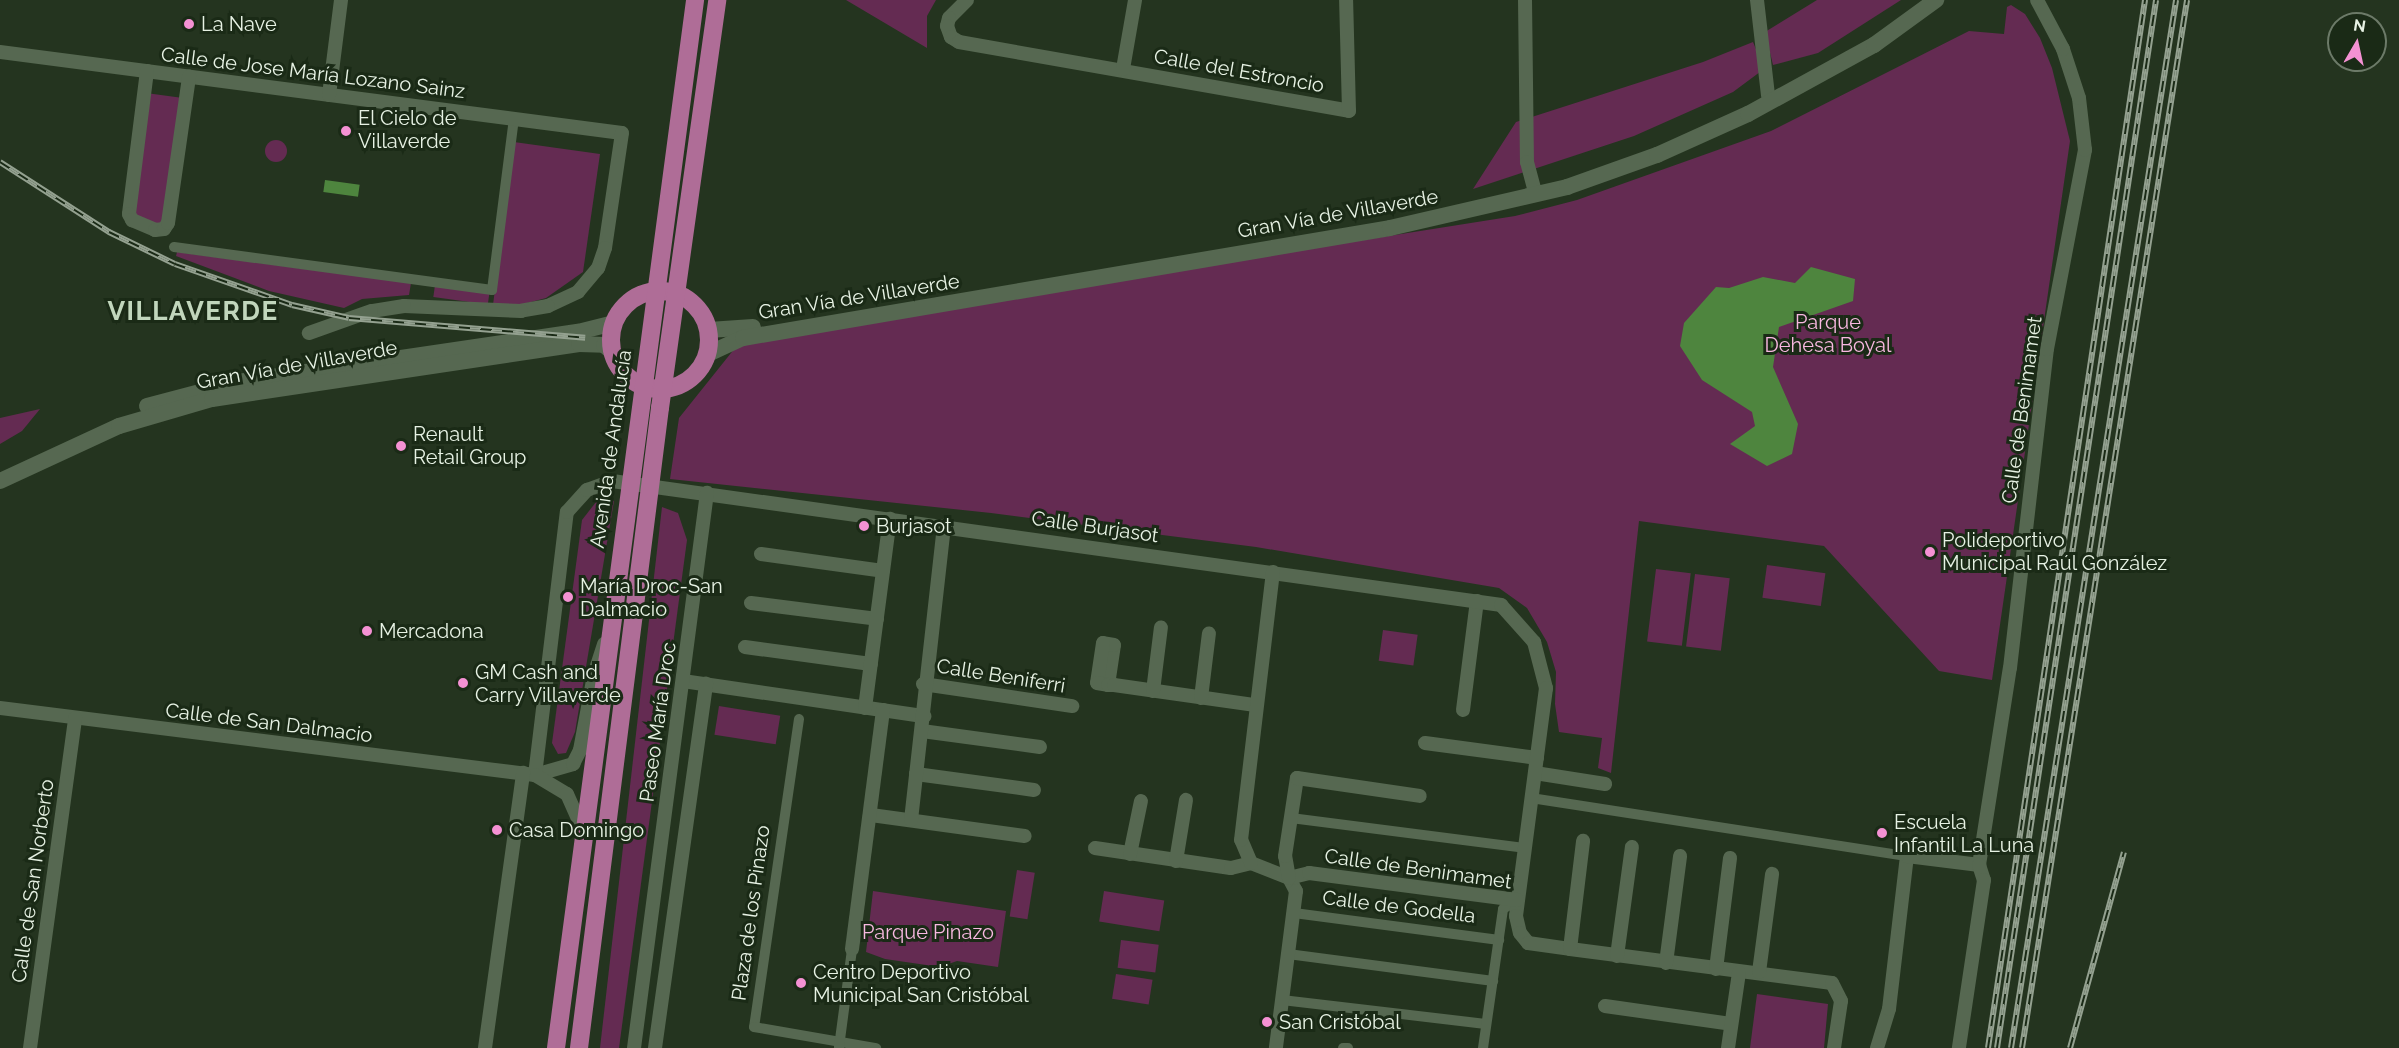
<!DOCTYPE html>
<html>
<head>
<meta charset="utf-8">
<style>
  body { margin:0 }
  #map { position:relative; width:2399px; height:1048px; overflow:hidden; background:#24341f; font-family:Raleway,sans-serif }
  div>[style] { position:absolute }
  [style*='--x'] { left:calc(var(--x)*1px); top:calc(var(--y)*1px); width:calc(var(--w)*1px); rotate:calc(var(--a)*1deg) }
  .green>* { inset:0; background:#642b52; transform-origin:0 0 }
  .round { border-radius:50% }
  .water>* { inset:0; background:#4e853e; transform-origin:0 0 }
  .pedestrian>* { height:10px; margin:-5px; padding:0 5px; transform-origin:5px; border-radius:5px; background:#566851 }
  .minor>* { height:14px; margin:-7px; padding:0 7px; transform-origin:7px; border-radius:7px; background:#566851 }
  .tertiary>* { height:16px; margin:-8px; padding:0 8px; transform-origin:8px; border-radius:8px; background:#566851 }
  .primary>* { height:18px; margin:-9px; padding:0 9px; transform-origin:9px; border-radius:9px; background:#af6d97 }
  .primary>.ring { margin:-9px; padding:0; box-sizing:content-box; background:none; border:18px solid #af6d97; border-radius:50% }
  .rail>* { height:6px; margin-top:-3px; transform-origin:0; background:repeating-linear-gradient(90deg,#1a2a16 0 11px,#94a190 0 22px); box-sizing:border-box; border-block:2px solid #94a190 }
  .dots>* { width:16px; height:16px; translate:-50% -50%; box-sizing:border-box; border:3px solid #1a2a16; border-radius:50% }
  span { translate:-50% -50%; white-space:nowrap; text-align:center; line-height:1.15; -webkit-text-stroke:6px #1a2a16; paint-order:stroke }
  .poi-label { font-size:20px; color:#e7f2e4 }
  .left { translate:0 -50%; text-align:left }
  .street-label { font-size:20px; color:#e7f2e4 }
  .park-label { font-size:20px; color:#f8b8e1 }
  .district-label { font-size:26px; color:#c1d6bc; font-weight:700; letter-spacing:1.5px }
  .north { position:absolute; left:2327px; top:12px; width:60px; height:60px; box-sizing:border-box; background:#1a2a16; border:2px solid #6c7a68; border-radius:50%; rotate:9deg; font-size:16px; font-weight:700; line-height:24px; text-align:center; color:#e7f2e4 }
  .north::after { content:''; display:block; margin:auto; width:21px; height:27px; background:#f491d3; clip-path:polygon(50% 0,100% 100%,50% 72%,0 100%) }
</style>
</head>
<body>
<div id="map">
  <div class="green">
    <div style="clip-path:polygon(846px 0,936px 0,927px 16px,927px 48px)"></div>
    <div style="clip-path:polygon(1817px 0,1901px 0,1818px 53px,1773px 65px,1765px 32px)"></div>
    <div style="clip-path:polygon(2011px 5px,2025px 14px,2040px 38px,2052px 68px,2070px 141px,1992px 680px,1939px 671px,1824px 546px,1639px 521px,1611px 773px,1598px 768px,1602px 738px,1559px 732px,1555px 704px,1556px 672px,1547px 642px,1527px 608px,1499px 588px,1256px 547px,991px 513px,670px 479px,679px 418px,743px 338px,1515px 216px,1577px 200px,1771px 131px,1969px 31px,2004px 34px,2007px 7px)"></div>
    <div style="clip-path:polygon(1753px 42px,1764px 69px,1733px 92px,1634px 136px,1473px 189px,1516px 122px,1703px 62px)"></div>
    <div style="clip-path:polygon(146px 93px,183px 98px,167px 218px,159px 227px,133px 216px)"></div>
    <div class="round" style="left:265px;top:140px;width:22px;height:22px"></div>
    <div style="clip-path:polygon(514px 142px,600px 154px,583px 272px,546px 298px,520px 305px,493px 305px)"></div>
    <div style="clip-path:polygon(177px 252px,411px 283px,409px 295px,362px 299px,344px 308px,269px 291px,176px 256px)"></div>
    <div style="left:435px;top:285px;width:55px;height:12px;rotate:8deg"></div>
    <div style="clip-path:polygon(40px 409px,22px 431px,0 444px,0 418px)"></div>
    <div style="clip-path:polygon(608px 499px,614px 501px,575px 732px,566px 753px,558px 754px,552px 743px,582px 520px,596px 502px)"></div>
    <div style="clip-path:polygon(662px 507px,678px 513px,687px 540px,619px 1048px,600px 1048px)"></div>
    <div style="left:1767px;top:565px;width:59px;height:33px;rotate:8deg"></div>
    <div style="left:1656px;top:569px;width:35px;height:73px;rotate:7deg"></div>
    <div style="left:1695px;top:574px;width:35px;height:73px;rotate:7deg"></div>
    <div style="left:1383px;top:630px;width:35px;height:31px;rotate:8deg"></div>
    <div style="left:719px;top:706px;width:62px;height:29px;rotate:9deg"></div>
    <div style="left:1017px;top:870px;width:18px;height:47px;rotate:9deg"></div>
    <div style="clip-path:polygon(873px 891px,1006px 911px,998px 967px,957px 961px,940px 967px,885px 959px,866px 952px)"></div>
    <div style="left:1104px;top:891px;width:61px;height:31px;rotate:9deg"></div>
    <div style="left:1121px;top:940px;width:38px;height:28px;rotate:7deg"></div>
    <div style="left:1116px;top:974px;width:37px;height:25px;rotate:9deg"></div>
    <div style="clip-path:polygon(1757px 994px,1828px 1004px,1824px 1048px,1750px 1048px)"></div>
  </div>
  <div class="water">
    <div style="left:325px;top:180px;width:35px;height:12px;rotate:8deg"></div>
    <div style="clip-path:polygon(1811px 267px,1855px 279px,1853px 301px,1779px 327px,1773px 367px,1798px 424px,1792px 454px,1767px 466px,1730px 444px,1755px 426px,1752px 412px,1702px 380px,1680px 346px,1684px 323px,1716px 287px,1729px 288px,1763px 277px,1795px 283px)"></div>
  </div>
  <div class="pedestrian">
    <div style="--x:174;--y:247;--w:321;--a:7.7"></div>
    <div style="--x:492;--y:290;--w:172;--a:-82.7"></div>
    <div style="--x:799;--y:719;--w:311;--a:98.3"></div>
    <div style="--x:754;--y:1027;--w:124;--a:9.8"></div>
    <div style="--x:1531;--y:798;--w:380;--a:8.8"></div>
    <div style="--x:1291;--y:818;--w:235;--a:7.3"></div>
    <div style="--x:1294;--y:913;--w:207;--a:7.5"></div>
    <div style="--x:1288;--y:954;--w:207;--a:7.5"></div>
    <div style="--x:1282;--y:1000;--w:205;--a:6.7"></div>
    <div style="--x:839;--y:1047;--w:99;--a:-82.4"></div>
    <div style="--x:1343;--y:1048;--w:5;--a:0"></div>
    <div style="--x:1483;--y:1048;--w:140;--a:-81.8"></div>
    <div style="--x:1503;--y:909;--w:17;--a:-33"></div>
  </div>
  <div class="minor">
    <div style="--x:967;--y:0;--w:25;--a:135"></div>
    <div style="--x:949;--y:18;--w:8;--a:104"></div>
    <div style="--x:947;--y:26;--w:12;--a:70"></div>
    <div style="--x:951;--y:37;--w:9;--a:32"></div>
    <div style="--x:959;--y:42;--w:396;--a:10"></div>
    <div style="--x:1349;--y:111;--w:111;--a:-91.5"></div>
    <div style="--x:1525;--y:0;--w:162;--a:89.3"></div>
    <div style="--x:1527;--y:162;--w:27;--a:75"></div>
    <div style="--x:1757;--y:0;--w:96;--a:83.4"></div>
    <div style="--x:0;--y:52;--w:627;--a:7.42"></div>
    <div style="--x:622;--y:133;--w:116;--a:98.4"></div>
    <div style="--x:605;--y:248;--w:21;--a:109"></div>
    <div style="--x:598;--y:268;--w:31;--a:130"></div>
    <div style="--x:578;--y:292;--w:33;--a:155"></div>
    <div style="--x:548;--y:306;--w:27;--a:170"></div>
    <div style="--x:521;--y:311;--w:117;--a:-177.6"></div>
    <div style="--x:404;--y:306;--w:33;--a:171"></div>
    <div style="--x:371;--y:311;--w:66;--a:160.5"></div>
    <div style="--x:1123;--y:69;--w:70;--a:-80.1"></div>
    <div style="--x:147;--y:71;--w:144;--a:97.2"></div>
    <div style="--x:129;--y:214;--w:7;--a:63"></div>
    <div style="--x:132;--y:220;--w:25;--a:23"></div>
    <div style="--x:155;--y:230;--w:9;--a:-6"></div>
    <div style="--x:164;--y:229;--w:7;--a:-56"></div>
    <div style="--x:168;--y:223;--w:148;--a:-81.8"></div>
    <div style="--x:329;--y:95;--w:96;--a:-82.8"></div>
    <div style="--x:761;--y:554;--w:123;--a:7.9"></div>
    <div style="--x:751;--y:603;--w:127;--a:7.2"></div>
    <div style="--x:745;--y:647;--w:127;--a:7.7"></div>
    <div style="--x:683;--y:681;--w:244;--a:8.3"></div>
    <div style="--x:923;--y:684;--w:151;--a:8.4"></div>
    <div style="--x:1108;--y:685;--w:40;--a:-81.5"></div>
    <div style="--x:1114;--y:645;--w:11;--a:-170"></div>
    <div style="--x:1103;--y:643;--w:40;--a:98.5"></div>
    <div style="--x:1097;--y:683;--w:11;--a:10"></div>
    <div style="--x:1108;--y:685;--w:6;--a:0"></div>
    <div style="--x:1114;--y:685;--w:141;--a:8.1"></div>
    <div style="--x:1153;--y:691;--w:64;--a:-82.9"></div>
    <div style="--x:1201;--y:698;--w:65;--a:-83"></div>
    <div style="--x:0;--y:708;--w:539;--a:7.14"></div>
    <div style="--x:535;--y:775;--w:40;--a:-16"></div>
    <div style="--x:573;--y:764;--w:16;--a:-63"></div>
    <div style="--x:580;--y:750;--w:76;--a:-79.4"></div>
    <div style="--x:594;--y:675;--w:33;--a:-72"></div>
    <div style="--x:865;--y:708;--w:191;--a:-82.5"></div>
    <div style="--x:1463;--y:710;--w:110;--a:-82.7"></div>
    <div style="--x:922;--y:731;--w:119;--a:7.7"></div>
    <div style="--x:1425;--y:743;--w:113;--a:7.6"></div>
    <div style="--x:1535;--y:773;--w:71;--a:8.9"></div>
    <div style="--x:916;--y:774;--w:119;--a:7.7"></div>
    <div style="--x:535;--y:775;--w:265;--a:-83.1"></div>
    <div style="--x:567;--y:512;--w:30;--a:-48"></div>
    <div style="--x:587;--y:490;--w:27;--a:-20"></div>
    <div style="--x:612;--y:481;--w:898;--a:7.94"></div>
    <div style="--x:1501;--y:605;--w:50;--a:48.3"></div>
    <div style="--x:1534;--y:642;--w:48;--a:75.4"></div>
    <div style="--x:1546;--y:688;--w:230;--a:97.5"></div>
    <div style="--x:1516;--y:916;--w:17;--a:77"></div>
    <div style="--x:1520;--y:933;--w:13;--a:51"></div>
    <div style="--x:1528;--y:943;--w:42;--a:8.1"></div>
    <div style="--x:1570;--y:949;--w:264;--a:7.4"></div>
    <div style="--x:1832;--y:983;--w:20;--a:63"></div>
    <div style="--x:1841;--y:1001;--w:48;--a:98.5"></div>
    <div style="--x:535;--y:775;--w:37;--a:31"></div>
    <div style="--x:567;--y:794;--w:39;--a:66"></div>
    <div style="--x:871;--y:815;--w:155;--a:7.8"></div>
    <div style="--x:911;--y:820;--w:296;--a:-83.6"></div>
    <div style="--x:1095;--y:848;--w:137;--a:8.4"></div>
    <div style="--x:1231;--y:868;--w:21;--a:-14"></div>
    <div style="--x:1251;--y:863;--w:41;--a:21.5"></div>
    <div style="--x:1289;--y:878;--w:15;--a:62"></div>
    <div style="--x:1296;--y:891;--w:158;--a:97.3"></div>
    <div style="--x:1130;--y:854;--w:54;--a:-78.3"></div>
    <div style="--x:1176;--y:861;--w:62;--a:-80.7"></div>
    <div style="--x:1251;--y:863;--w:25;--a:-113"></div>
    <div style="--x:1241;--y:840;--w:270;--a:-83.2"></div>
    <div style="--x:1979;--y:865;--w:199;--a:-81.1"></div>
    <div style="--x:2010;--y:668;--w:321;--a:-83.4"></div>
    <div style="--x:2047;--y:349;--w:203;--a:-79.2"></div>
    <div style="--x:2085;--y:150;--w:52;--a:-96.6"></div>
    <div style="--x:2079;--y:98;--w:52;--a:-108.1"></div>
    <div style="--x:2063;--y:49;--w:55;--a:-118"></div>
    <div style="--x:1289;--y:878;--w:21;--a:-14"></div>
    <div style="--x:1309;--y:873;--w:210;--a:7.4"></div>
    <div style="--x:1289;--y:878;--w:22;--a:-100"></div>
    <div style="--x:1285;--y:856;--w:79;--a:-81.3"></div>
    <div style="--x:1297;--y:778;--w:124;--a:8.3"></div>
    <div style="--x:852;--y:949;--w:241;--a:-82.6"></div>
    <div style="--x:1570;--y:949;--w:109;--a:-83.1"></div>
    <div style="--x:1617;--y:956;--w:110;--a:-82.2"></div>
    <div style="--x:1666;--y:963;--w:108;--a:-82.5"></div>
    <div style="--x:1716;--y:969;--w:112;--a:-82.8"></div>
    <div style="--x:1759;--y:972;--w:99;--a:-82.4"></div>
    <div style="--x:1605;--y:1006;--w:127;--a:8.1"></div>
    <div style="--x:30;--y:1048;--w:333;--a:-82.2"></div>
    <div style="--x:485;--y:1048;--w:278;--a:-82.1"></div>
    <div style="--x:634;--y:1048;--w:560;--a:-82.51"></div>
    <div style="--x:655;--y:1048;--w:368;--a:-82"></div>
    <div style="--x:1728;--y:1048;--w:76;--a:-81.7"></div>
    <div style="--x:1877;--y:1048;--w:41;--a:-72.9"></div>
    <div style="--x:1889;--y:1009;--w:154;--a:-83.3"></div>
    <div style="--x:1907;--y:856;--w:73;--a:7.1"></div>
    <div style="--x:1979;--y:865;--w:16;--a:72"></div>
    <div style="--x:1984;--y:880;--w:170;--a:98.5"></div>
  </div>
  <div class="tertiary">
    <div style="--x:709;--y:330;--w:44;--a:-3.9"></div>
    <div style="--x:708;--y:354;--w:38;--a:-25"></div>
    <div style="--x:743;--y:338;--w:656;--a:-9.65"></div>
    <div style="--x:1390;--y:228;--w:182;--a:-13"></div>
    <div style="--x:1567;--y:187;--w:96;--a:-19.6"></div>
    <div style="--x:1657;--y:155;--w:100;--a:-24.3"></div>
    <div style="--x:1748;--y:114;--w:144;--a:-28.7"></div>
    <div style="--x:1874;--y:45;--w:77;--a:-36"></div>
    <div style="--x:147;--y:406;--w:94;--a:-14.8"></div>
    <div style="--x:238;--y:382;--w:344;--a:-8.4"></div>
    <div style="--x:578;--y:332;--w:36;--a:-14"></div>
    <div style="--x:0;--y:481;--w:131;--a:-24.8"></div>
    <div style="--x:119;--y:426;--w:97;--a:-16.2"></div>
    <div style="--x:212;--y:399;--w:371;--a:-8.5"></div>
    <div style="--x:579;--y:344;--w:25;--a:2"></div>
    <div style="--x:604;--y:345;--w:11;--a:41"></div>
  </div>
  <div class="primary">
    <div class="ring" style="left:611px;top:291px;width:80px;height:80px"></div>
    <div style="--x:556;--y:1048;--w:1057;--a:-82.44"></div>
    <div style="--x:579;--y:1048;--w:645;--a:-82.79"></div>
    <div style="--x:660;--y:408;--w:412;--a:-82"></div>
  </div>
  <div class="rail">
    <div style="--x:0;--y:162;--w:130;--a:32.7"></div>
    <div style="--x:109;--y:232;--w:73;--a:25.9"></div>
    <div style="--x:175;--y:264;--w:124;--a:19.3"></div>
    <div style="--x:292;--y:305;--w:58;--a:12.8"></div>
    <div style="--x:349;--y:318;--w:237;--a:4.8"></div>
    <div style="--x:1988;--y:1048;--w:1060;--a:-81.48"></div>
    <div style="--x:1997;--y:1048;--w:1060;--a:-81.37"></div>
    <div style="--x:2011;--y:1048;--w:1061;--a:-81.05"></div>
    <div style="--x:2022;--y:1048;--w:1061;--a:-81.05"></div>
    <div style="--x:2070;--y:1048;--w:203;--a:-74.6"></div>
  </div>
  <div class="dots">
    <div style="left:189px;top:24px;background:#f491d3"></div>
    <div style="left:346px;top:131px;background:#f491d3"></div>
    <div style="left:401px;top:446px;background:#f491d3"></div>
    <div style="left:864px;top:526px;background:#f491d3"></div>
    <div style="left:1930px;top:552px;background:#f491d3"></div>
    <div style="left:568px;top:597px;background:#f491d3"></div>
    <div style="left:367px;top:631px;background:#f491d3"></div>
    <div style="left:463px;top:683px;background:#f491d3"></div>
    <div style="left:497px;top:830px;background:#f491d3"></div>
    <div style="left:1882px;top:833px;background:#f491d3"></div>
    <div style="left:801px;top:983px;background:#f491d3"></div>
    <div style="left:1267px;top:1022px;background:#f491d3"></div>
  </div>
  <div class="poi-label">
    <span class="left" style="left:201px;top:24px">La Nave</span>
    <span class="left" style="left:358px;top:130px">El Cielo de<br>Villaverde</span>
    <span class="left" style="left:413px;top:446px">Renault<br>Retail Group</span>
    <span class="left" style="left:876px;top:526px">Burjasot</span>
    <span class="left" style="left:1942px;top:552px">Polideportivo<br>Municipal Raúl González</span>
    <span class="left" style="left:580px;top:598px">María Droc-San<br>Dalmacio</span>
    <span class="left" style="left:379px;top:631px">Mercadona</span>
    <span class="left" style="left:475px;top:684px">GM Cash and<br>Carry Villaverde</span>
    <span class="left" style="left:1894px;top:834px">Escuela<br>Infantil La Luna</span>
    <span class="left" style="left:509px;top:830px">Casa Domingo</span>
    <span class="left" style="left:813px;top:984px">Centro Deportivo<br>Municipal San Cristóbal</span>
    <span class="left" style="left:1279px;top:1022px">San Cristóbal</span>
  </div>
  <div class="street-label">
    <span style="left:1239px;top:71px;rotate:10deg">Calle del Estroncio</span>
    <span style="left:313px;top:73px;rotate:7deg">Calle de Jose María Lozano Sainz</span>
    <span style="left:1338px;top:214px;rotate:-10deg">Gran Vía de Villaverde</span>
    <span style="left:859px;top:297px;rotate:-9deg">Gran Vía de Villaverde</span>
    <span style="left:297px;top:365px;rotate:-10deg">Gran Vía de Villaverde</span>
    <span style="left:2022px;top:410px;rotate:-82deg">Calle de Benimamet</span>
    <span style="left:611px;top:449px;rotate:-82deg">Avenida de Andalucía</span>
    <span style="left:1095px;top:527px;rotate:8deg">Calle Burjasot</span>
    <span style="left:1001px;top:676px;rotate:9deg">Calle Beniferri</span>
    <span style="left:658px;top:722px;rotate:-82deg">Paseo María Droc</span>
    <span style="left:269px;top:723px;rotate:7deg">Calle de San Dalmacio</span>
    <span style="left:1418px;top:869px;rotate:8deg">Calle de Benimamet</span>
    <span style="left:33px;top:881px;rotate:-82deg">Calle de San Norberto</span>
    <span style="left:1399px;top:907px;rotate:7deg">Calle de Godella</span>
    <span style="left:751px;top:913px;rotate:-82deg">Plaza de los Pinazo</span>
  </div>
  <div class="park-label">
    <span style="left:1828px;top:334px">Parque<br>Dehesa Boyal</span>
    <span style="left:928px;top:932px">Parque Pinazo</span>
  </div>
  <div class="district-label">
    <span style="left:193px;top:312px">VILLAVERDE</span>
  </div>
  <div class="north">N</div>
</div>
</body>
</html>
